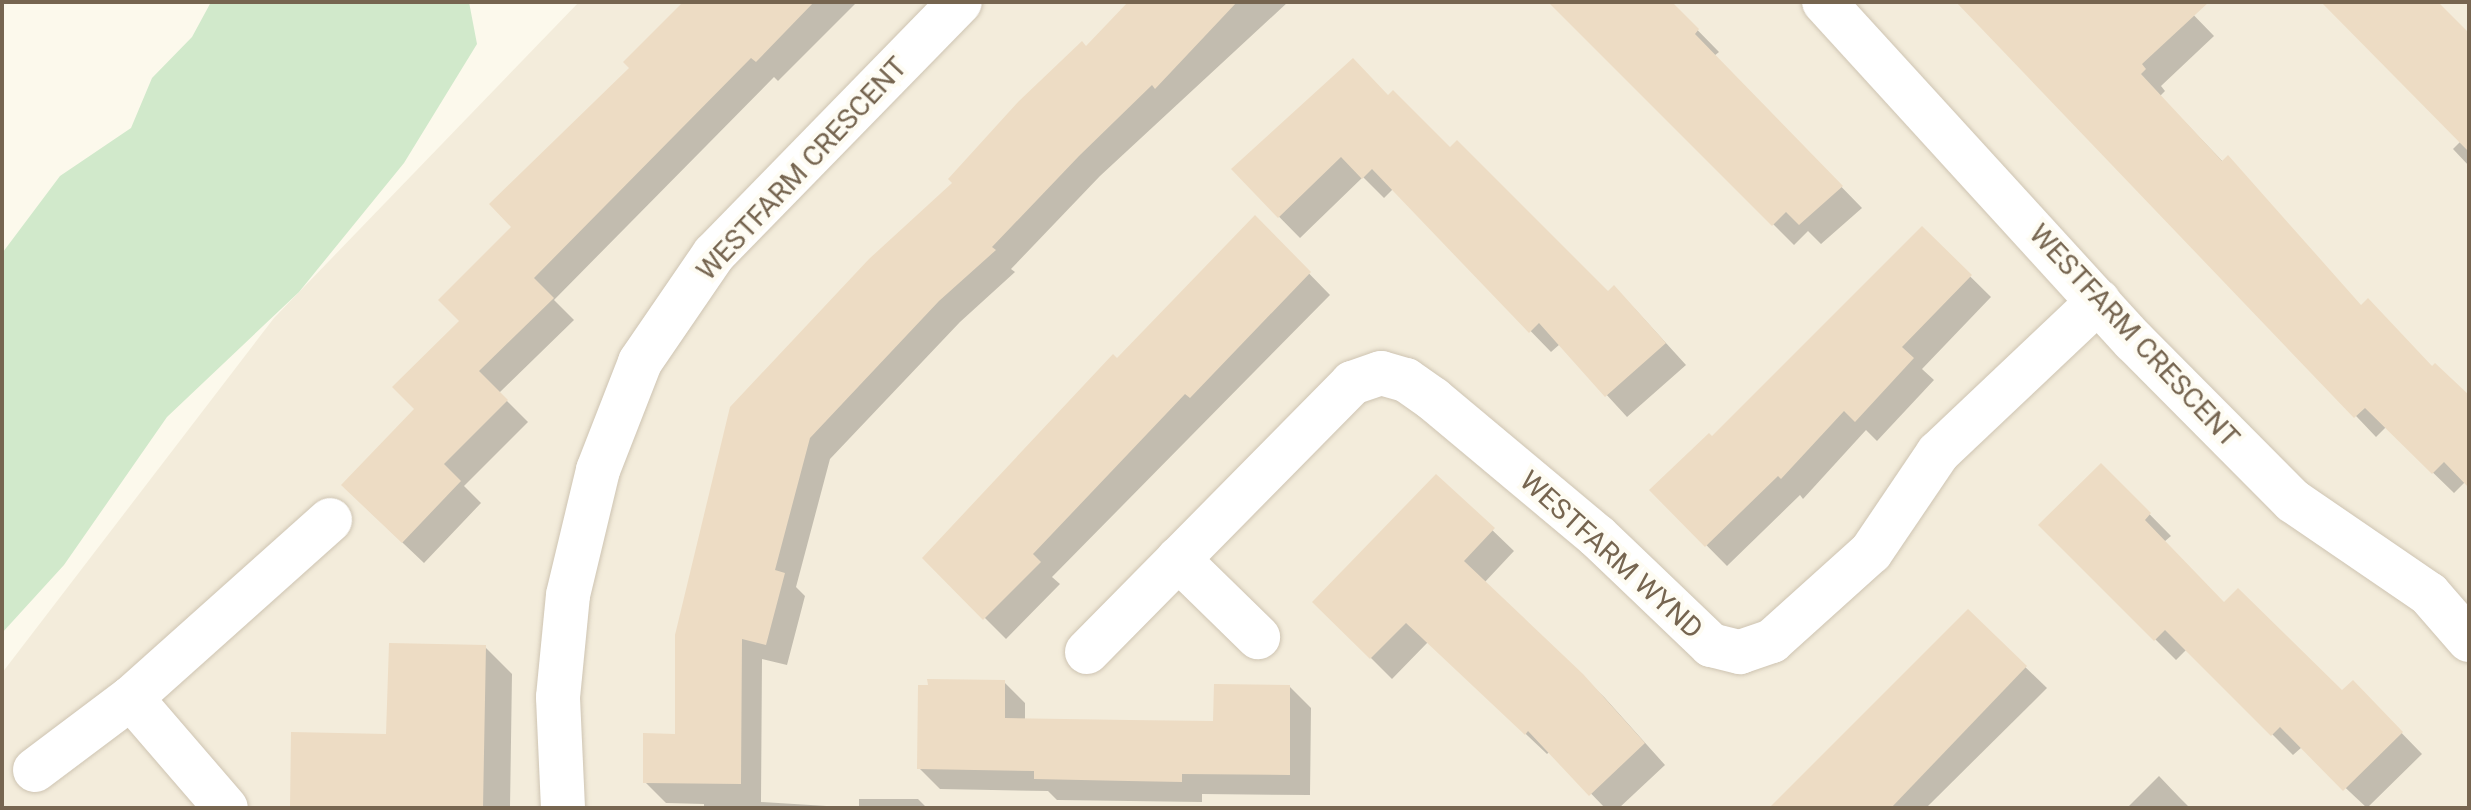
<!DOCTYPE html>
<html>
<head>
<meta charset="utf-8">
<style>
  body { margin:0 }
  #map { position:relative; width:2471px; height:810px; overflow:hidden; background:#fcf9ec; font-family:Roboto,sans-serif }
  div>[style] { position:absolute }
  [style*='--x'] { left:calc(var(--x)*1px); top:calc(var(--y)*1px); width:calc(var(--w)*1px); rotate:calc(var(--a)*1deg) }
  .residential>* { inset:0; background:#f3ecdb }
  .green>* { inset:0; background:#d1e9cb }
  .shadow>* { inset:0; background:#0003 }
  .building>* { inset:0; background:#eddcc4 }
  .roads { filter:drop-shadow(0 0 2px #cec4b2) drop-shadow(0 0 2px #cec4b2) }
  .street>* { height:44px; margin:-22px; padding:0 22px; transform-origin:22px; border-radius:22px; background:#fff }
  span { translate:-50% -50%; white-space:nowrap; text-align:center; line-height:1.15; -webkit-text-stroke:8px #fefcf3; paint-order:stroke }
  .street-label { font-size:28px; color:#766550 }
  .frame { position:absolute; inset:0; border:4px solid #766550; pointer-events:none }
</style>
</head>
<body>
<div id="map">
  <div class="residential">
    <div style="clip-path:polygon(579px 2px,2469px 2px,2469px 808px,2px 808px,2px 673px,274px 318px)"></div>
  </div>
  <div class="green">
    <div style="clip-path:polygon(211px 2px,469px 2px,477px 44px,404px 163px,299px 292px,167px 417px,64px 565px,2px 633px,3px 252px,60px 176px,131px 128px,152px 78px,192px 37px)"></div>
  </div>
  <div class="shadow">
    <div style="clip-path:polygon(706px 2px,857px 2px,778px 81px,774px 77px,554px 300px,574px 320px,499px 393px,528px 422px,464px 486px,481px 503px,424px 563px,364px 506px,514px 227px)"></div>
    <div style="clip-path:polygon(1133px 2px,1288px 2px,1100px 176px,1011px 269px,1015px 272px,960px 322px,830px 459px,796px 587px,805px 596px,787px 665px,762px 659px,761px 802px,859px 808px,859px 799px,918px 799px,927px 808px,704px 808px,704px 804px,666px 803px,645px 782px,677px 736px,677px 636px,955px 183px)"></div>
    <div style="clip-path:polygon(1552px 2px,1670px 2px,1719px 52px,1714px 56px,1862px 208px,1821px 244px,1808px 231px,1794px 245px)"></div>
    <div style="clip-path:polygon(1963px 2px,2181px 2px,2214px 36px,2161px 86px,2165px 91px,2160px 96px,2362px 307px,2469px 398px,2469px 486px,2465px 482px,2454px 493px,2386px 427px,2376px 437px)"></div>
    <div style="clip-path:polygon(2324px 2px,2432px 2px,2469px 37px,2469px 166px,2453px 149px,2461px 141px)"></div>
    <div style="clip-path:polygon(1389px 98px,1608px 294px,1635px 309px,1686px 365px,1627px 417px,1560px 344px,1551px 352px,1393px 189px,1384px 198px,1363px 177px,1300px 238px,1233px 170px)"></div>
    <div style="clip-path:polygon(1255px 218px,1330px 295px,1052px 577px,1060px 584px,1006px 639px,925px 558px)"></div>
    <div style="clip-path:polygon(1922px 229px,1991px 297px,1922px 369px,1934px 380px,1877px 441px,1866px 430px,1803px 499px,1800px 495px,1727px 566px,1652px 490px,1712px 439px)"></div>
    <div style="clip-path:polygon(2101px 465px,2171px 536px,2164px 542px,2224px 605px,2342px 693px,2353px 683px,2422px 754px,2367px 808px,2302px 747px,2293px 755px,2187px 649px,2176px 660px,2041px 525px)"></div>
    <div style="clip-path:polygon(1436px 476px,1514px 551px,1484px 583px,1604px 697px,1665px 765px,1619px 808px,1605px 808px,1550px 751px,1547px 754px,1428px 642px,1392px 679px,1315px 602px)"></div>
    <div style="clip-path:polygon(1968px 612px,2047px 688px,1926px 808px,1789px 808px)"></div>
    <div style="clip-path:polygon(485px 647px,512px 674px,510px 808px,292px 808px,388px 736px)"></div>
    <div style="clip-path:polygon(1004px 682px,1025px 703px,1025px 720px,1215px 723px,1290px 687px,1311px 708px,1310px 795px,1202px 794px,1202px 802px,1057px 800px,1048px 791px,940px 789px,919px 768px)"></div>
    <div style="clip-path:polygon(2159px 776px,2179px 797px,2190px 808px,2127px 808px)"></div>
  </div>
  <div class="building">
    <div style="clip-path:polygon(683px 2px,814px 2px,756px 62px,751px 58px,534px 278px,554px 298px,479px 371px,508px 400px,444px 464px,461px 481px,402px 543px,341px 485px,414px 409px,392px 387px,459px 321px,438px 300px,511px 227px,489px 204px,629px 68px,623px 62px)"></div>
    <div style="clip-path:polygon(1128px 2px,1237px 2px,1155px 89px,1152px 85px,1079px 156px,992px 247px,996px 250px,939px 301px,810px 438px,775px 570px,785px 573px,766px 645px,742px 639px,741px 784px,643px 783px,643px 733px,675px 734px,675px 635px,730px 407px,869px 259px,952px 183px,948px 179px,1019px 101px,1082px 41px,1086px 46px)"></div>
    <div style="clip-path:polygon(1548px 2px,1672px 2px,1699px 29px,1695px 34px,1843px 186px,1799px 225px,1786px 212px,1772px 226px)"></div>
    <div style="clip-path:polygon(1956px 2px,2209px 2px,2142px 64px,2146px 69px,2141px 74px,2222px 161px,2228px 155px,2361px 305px,2368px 298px,2432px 366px,2435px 363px,2469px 395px,2469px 488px,2444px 462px,2432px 474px,2365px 408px,2354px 418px)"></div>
    <div style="clip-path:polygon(2321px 2px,2438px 2px,2469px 33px,2469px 152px)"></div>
    <div style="clip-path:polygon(1353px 58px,1388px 95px,1393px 90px,1450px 147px,1457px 140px,1608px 291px,1614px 285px,1666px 343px,1605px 397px,1539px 323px,1529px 333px,1372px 169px,1362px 179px,1341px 157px,1278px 218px,1231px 169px)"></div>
    <div style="clip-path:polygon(1255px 215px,1311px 272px,1190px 398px,1185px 394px,1033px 554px,1041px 562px,983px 620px,922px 558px,1113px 354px,1117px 358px)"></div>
    <div style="clip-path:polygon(1922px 226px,1972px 275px,1902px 347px,1914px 358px,1855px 422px,1844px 411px,1781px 479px,1778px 476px,1705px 547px,1649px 490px,1709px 433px,1712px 436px)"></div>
    <div style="clip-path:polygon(2101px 463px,2151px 513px,2145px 520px,2224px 602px,2238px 588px,2342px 690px,2353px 680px,2403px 732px,2343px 791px,2280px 727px,2271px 736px,2165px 630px,2154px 641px,2038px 525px)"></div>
    <div style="clip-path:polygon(1436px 474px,1495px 528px,1464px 561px,1583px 674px,1645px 743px,1589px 796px,1528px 731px,1525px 735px,1406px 623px,1370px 659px,1312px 602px)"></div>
    <div style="clip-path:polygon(1968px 609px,2027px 666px,1891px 808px,1769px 808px)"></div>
    <div style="clip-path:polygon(389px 643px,486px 645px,483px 808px,290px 808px,291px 732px,386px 734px)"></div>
    <div style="clip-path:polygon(927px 679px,1005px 680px,1005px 718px,1130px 720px,1213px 721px,1214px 684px,1290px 685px,1290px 775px,1182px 774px,1182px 782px,1128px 781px,1034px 779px,1034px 771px,917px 769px,918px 685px,928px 685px)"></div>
  </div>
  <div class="roads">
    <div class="street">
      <div style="--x:1824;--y:2;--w:459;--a:47.6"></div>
      <div style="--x:2134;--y:341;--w:226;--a:45.2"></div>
      <div style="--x:2293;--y:501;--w:165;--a:34.4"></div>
      <div style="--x:2429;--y:594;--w:61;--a:49"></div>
      <div style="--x:1178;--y:559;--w:112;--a:44.3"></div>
      <div style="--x:1087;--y:652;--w:378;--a:-45.4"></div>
      <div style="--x:1352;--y:383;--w:31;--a:-19"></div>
      <div style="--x:1381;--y:373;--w:26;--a:16"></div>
      <div style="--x:1406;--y:380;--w:33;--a:35"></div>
      <div style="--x:1433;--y:399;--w:214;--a:39.9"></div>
      <div style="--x:1597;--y:536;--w:158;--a:43.7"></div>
      <div style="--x:1711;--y:645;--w:30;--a:14"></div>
      <div style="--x:1740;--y:652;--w:34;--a:-19"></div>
      <div style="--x:1772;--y:641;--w:133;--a:-42"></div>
      <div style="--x:1871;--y:552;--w:120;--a:-55.9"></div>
      <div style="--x:1938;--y:453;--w:221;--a:-43.4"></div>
      <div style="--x:131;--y:698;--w:145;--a:49.2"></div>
      <div style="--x:35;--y:770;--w:120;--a:-36.9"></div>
      <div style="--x:131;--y:698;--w:267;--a:-41.8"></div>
      <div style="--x:563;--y:808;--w:111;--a:-92.6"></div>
      <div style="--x:558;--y:697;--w:102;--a:-84.4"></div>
      <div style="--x:568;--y:595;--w:129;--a:-76.5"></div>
      <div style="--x:598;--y:470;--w:116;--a:-68.7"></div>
      <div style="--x:640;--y:362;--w:131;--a:-55.6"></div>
      <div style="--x:714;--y:254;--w:352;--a:-45.7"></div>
    </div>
  </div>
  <div class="street-label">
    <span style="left:802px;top:169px;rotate:-47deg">WESTFARM CRESCENT</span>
    <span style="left:2134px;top:336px;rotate:47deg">WESTFARM CRESCENT</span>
    <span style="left:1611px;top:555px;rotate:42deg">WESTFARM WYND</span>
  </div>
  <div class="frame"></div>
</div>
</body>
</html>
